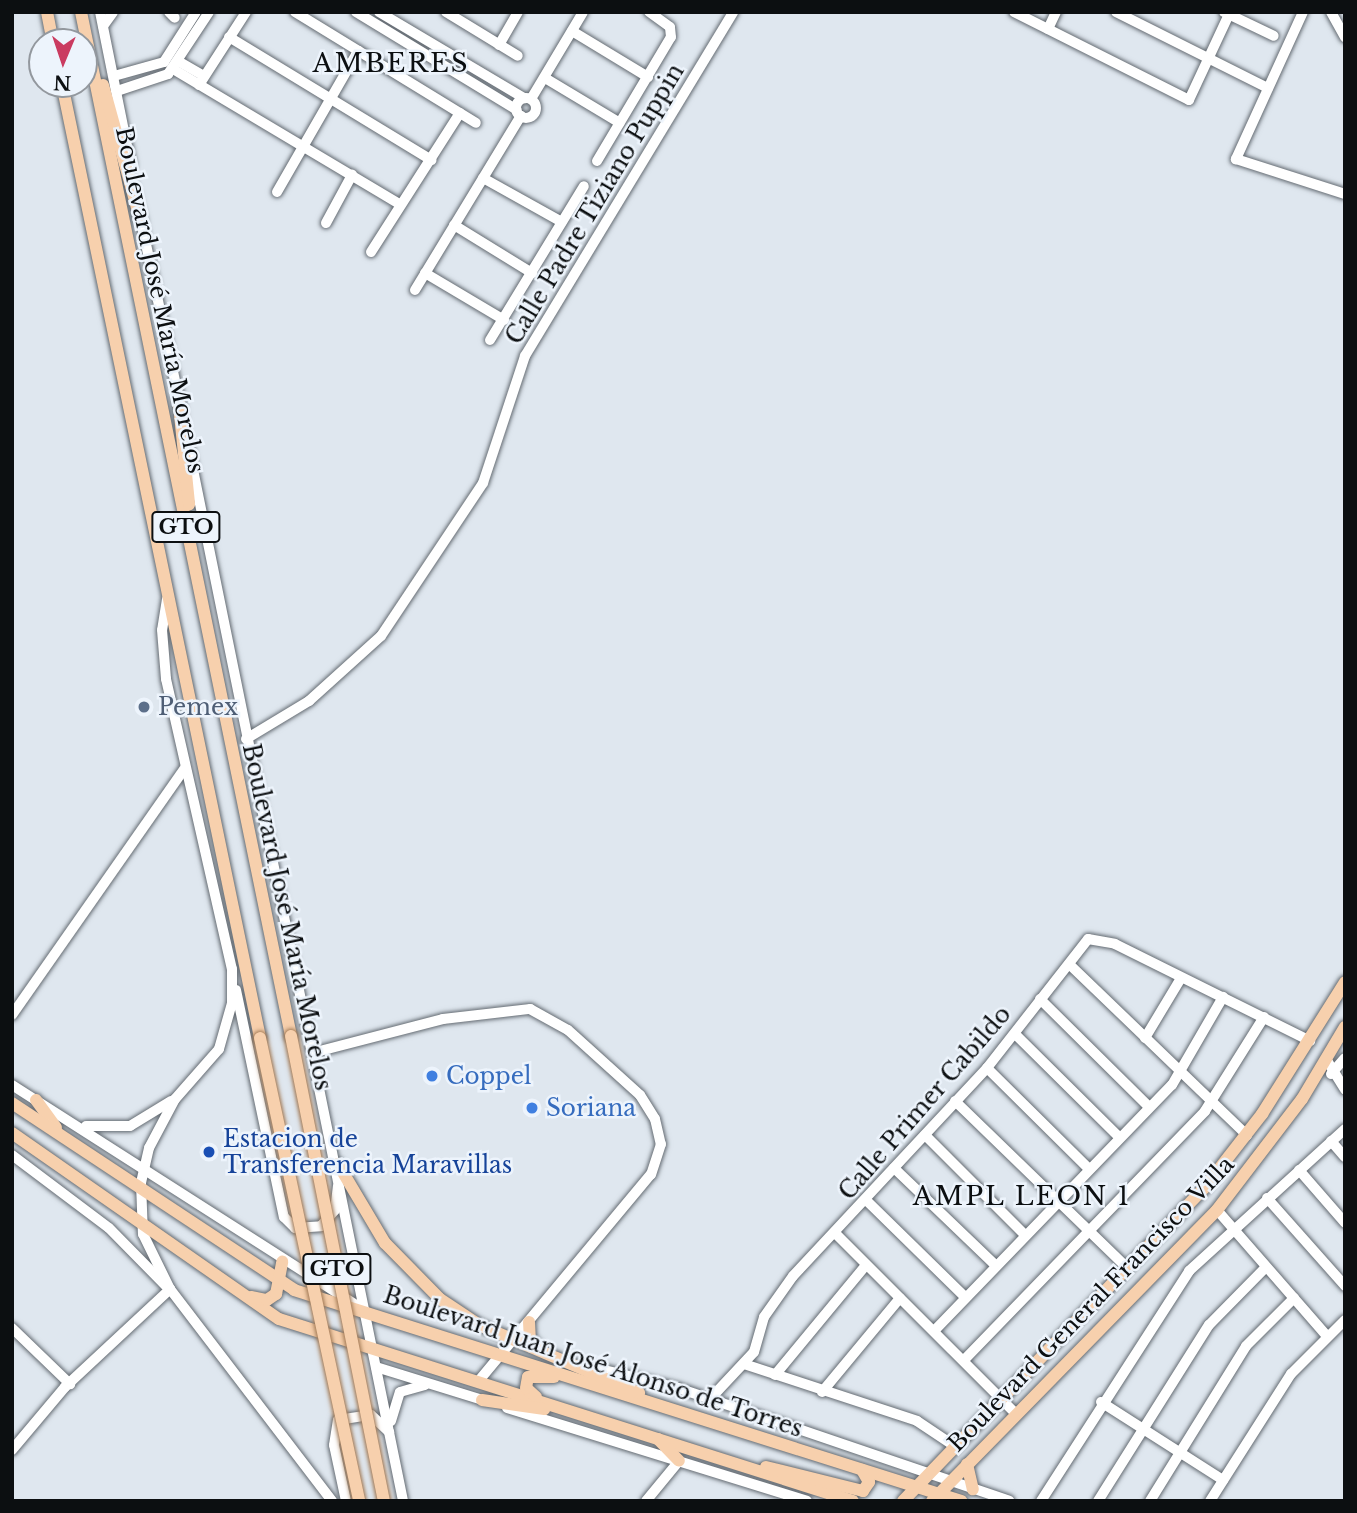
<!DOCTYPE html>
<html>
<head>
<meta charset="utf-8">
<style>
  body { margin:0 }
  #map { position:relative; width:1357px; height:1513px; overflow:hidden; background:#dfe7ef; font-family:"Libre Baskerville",serif }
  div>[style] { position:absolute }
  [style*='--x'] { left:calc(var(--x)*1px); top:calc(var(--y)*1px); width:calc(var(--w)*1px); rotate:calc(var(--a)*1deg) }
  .roads { filter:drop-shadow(0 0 2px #646b72) drop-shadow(0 0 2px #646b72) }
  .minor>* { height:10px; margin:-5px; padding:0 5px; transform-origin:5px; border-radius:5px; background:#fff }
  .minor>.ring { margin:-5px; padding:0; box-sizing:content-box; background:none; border:10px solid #fff; border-radius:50% }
  .major>* { height:12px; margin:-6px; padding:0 6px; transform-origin:6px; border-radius:6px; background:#f7d0ad }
  .bridges { filter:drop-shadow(0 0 2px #a17853) drop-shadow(0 0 2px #a17853) }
  .major-bridge>* { height:12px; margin:-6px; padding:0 6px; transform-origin:6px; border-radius:6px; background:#f7d0ad }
  .dots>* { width:19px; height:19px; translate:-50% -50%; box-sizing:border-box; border:4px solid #edf4fc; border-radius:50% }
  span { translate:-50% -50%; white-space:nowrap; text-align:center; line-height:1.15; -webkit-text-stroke:5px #edf4fc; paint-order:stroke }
  .shield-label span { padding:2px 5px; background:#edf4fc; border:2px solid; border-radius:5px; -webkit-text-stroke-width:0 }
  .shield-label { font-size:21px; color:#0c0f11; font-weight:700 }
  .street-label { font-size:23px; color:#0c0f11 }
  .service-label { font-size:23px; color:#4e5e75 }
  .left { translate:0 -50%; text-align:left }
  .shop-label { font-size:23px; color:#366cbe }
  .transit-label { font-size:23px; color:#164399 }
  .quarter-label { font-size:26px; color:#0c0f11; letter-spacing:2px }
  .frame { position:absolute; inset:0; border:14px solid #0c0f11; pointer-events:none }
  .north { position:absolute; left:28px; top:28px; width:70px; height:70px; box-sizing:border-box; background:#edf4fc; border:2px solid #93989e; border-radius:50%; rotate:182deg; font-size:19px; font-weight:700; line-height:28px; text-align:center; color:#0c0f11 }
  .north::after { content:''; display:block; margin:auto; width:24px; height:32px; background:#ca3b60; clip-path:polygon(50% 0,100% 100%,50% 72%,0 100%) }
</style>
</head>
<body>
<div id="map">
  <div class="roads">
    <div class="minor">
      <div style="--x:100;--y:12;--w:157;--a:78.6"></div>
      <div style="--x:169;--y:12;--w:8;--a:45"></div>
      <div style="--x:295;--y:12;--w:212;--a:31.5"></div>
      <div style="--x:356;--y:12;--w:188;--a:31.3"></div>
      <div style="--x:379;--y:12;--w:169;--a:30.7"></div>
      <div style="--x:446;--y:12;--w:84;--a:31.4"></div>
      <div style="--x:1014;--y:12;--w:196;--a:26.7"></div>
      <div style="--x:1189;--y:100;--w:97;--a:-65"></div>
      <div style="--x:1116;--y:12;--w:170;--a:26.6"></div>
      <div style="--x:1224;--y:12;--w:55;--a:25.6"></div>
      <div style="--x:1303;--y:12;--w:162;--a:114.5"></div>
      <div style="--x:1236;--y:159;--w:114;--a:17.8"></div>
      <div style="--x:1331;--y:12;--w:29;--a:61"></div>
      <div style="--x:103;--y:26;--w:17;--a:-54"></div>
      <div style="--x:1048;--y:29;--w:19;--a:-65"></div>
      <div style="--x:572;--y:31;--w:89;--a:31.2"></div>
      <div style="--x:229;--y:37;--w:237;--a:31.3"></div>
      <div style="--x:499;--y:45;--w:38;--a:-60"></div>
      <div style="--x:178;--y:61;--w:30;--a:30"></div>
      <div style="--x:173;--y:69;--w:265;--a:30.8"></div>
      <div style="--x:114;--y:76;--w:52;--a:-15.6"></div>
      <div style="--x:164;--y:62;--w:59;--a:-57.4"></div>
      <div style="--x:545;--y:78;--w:87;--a:31"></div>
      <div style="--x:199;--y:85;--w:87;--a:-57.2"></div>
      <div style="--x:117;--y:91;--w:54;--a:-18.4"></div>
      <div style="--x:168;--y:74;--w:74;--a:-56.5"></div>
      <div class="ring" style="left:516px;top:98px;width:10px;height:10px"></div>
      <div style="--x:531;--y:99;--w:101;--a:-59.1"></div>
      <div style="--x:597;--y:161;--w:144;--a:-59.2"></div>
      <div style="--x:671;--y:37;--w:10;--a:-96"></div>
      <div style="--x:670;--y:27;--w:26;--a:-144"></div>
      <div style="--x:483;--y:178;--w:90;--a:29.1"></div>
      <div style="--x:277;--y:192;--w:163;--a:-60.1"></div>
      <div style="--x:140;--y:216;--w:188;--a:78"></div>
      <div style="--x:326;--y:223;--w:55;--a:-61.6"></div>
      <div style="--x:454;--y:225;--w:92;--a:31.6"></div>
      <div style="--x:371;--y:252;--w:165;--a:-57.4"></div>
      <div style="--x:425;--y:273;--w:92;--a:30.7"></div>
      <div style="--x:415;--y:290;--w:204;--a:-58.7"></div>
      <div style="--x:490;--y:340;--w:180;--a:-58.6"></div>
      <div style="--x:188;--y:445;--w:1078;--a:78.49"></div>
      <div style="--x:167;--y:599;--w:31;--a:99"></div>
      <div style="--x:162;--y:630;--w:49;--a:85.3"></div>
      <div style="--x:166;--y:679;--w:297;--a:77.2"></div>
      <div style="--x:232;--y:969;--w:34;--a:90"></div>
      <div style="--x:232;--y:1003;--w:48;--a:105.8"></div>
      <div style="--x:219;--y:1049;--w:67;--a:131.3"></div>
      <div style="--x:175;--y:1099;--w:55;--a:118"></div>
      <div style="--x:149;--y:1148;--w:36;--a:103"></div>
      <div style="--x:141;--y:1183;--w:51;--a:87.8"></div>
      <div style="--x:143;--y:1234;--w:61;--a:63.9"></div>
      <div style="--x:170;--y:1289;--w:267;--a:52.6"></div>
      <div style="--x:246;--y:739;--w:74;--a:-31.1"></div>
      <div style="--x:309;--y:701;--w:97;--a:-42.1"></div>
      <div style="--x:381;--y:636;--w:184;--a:-56.3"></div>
      <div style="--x:483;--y:483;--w:134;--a:-71.7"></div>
      <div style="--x:525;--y:356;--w:402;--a:-58.8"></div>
      <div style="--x:1069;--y:964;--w:247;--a:43.9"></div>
      <div style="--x:236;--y:990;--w:232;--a:78.1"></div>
      <div style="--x:284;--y:1217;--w:16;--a:45"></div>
      <div style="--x:295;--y:1228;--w:26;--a:-4"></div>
      <div style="--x:321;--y:1226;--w:21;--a:-49"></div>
      <div style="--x:335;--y:1210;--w:24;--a:-83"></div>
      <div style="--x:1040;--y:999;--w:153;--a:44.7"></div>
      <div style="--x:12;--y:1015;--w:300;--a:-55"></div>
      <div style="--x:1015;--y:1034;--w:146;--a:44.7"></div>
      <div style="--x:1145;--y:1038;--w:70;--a:-59"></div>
      <div style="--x:312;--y:1053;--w:135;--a:-14.5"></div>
      <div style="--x:443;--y:1019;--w:88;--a:-6.6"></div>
      <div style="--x:530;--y:1009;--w:43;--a:28.9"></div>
      <div style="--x:568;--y:1030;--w:97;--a:42.1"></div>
      <div style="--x:640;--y:1095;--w:28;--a:58"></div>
      <div style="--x:655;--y:1119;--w:26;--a:77"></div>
      <div style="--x:661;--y:1144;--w:32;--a:108"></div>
      <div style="--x:651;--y:1174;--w:271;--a:129.8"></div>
      <div style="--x:1326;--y:1059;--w:36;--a:58"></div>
      <div style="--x:987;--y:1068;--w:142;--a:44.7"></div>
      <div style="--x:1331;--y:1074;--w:21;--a:-49"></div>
      <div style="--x:12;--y:1085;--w:419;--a:32.6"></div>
      <div style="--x:955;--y:1101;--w:238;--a:44.1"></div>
      <div style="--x:86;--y:1126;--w:44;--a:0"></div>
      <div style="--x:130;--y:1126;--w:48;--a:-31.4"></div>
      <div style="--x:925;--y:1135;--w:140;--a:45"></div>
      <div style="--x:1331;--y:1141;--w:21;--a:49"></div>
      <div style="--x:12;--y:1155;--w:121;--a:37"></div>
      <div style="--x:109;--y:1228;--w:81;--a:45.5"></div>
      <div style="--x:894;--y:1168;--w:140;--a:43.8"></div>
      <div style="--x:1299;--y:1170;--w:70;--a:49"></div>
      <div style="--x:1267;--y:1198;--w:118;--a:48.4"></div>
      <div style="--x:867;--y:1201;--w:137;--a:44.4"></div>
      <div style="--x:1217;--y:1210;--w:167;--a:48.9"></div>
      <div style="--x:836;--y:1234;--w:255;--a:45"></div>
      <div style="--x:12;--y:1328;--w:81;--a:44"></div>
      <div style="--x:935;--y:1330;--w:341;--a:-46"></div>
      <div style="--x:1172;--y:1085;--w:102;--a:-59.9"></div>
      <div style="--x:965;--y:1359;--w:345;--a:-45.9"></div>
      <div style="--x:1205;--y:1111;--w:111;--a:-57.9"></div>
      <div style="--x:744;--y:1364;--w:182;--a:18.2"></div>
      <div style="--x:917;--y:1421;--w:47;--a:33.7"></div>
      <div style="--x:588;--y:1366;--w:93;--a:13.7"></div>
      <div style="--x:678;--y:1388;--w:350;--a:18.8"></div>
      <div style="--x:376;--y:1367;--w:115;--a:17.2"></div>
      <div style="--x:775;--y:1375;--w:143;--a:-50.4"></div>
      <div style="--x:822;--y:1392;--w:122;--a:-50.3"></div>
      <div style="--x:710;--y:1399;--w:64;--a:-46.9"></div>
      <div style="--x:754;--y:1352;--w:36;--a:-74"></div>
      <div style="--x:764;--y:1317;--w:50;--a:-54.7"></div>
      <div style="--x:793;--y:1276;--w:284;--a:-47"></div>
      <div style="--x:987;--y:1068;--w:164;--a:-51.9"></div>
      <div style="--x:1088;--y:939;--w:27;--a:10"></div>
      <div style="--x:1115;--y:944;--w:218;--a:26.4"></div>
      <div style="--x:1101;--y:1402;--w:145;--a:32.6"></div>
      <div style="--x:507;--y:1408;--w:314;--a:17.2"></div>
      <div style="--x:391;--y:1421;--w:30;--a:-73"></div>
      <div style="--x:400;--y:1392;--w:26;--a:-16"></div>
      <div style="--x:12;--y:1450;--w:82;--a:-49.9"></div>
      <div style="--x:65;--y:1387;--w:144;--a:-43"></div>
      <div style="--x:346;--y:1501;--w:57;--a:-102.1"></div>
      <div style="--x:334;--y:1445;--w:25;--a:-81"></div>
      <div style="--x:338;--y:1420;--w:33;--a:-9"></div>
      <div style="--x:371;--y:1415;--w:25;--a:43"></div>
      <div style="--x:646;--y:1501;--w:52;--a:-50.5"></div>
      <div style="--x:1041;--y:1501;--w:274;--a:-57.2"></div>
      <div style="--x:1189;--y:1271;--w:211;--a:-42.3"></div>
      <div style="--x:1098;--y:1501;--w:208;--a:-57.8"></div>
      <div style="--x:1209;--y:1325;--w:81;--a:-45.5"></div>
      <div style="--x:1150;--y:1501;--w:182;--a:-58.2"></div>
      <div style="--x:1246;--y:1346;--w:68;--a:-45"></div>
      <div style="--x:1210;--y:1501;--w:151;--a:-57.5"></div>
      <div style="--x:1291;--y:1374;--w:76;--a:-45"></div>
    </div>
    <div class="major">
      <div style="--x:47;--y:12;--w:31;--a:79"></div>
      <div style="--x:81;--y:12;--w:1045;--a:78.41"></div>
      <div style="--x:62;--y:84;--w:974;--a:78.27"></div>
      <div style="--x:103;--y:85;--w:142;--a:74.5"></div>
      <div style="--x:178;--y:395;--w:110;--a:84.2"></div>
      <div style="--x:36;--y:1100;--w:34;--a:54"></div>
      <div style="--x:12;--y:1103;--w:338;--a:33.5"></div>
      <div style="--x:294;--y:1290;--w:700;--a:17.55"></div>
      <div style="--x:12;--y:1133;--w:325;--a:34.9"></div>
      <div style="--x:279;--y:1319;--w:602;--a:17.59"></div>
      <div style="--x:338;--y:1164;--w:92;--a:59.3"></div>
      <div style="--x:385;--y:1243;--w:78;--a:45.5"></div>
      <div style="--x:440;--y:1299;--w:47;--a:33.7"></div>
      <div style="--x:479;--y:1325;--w:174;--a:23"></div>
      <div style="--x:251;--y:1297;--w:16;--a:11"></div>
      <div style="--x:267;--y:1300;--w:11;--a:-34"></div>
      <div style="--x:276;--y:1294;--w:33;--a:-79"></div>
      <div style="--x:529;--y:1322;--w:17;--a:87"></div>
      <div style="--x:530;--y:1339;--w:11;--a:45"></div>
      <div style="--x:536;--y:1397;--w:13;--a:-138"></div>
      <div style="--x:526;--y:1388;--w:11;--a:-80"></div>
      <div style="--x:528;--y:1377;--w:26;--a:0"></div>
      <div style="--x:482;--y:1400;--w:63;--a:8.3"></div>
      <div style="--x:658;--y:1439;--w:30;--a:46"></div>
      <div style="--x:967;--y:1464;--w:26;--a:77"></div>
      <div style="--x:766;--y:1467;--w:100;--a:13.9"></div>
      <div style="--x:863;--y:1491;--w:11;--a:-56"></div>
      <div style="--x:869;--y:1482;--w:14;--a:-120"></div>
      <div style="--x:903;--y:1501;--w:436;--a:-46.1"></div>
      <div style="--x:1205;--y:1187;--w:93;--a:-52"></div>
      <div style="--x:1262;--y:1114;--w:156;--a:-57.8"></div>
      <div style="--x:932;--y:1501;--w:407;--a:-45.6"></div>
      <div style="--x:1217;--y:1210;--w:140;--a:-52.6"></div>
      <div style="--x:1302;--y:1099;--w:84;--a:-59.2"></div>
    </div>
  </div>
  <div class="bridges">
    <div class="major-bridge">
      <div style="--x:291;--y:1036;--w:474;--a:78.7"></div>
      <div style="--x:260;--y:1038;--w:473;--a:77.9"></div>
    </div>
  </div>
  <div class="dots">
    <div style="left:144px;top:707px;background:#5c6f8a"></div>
    <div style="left:432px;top:1076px;background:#3f7fe0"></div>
    <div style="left:532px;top:1108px;background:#3f7fe0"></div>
    <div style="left:209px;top:1152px;background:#1a4fb4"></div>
  </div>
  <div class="shield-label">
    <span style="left:186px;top:527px">GTO</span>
    <span style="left:337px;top:1269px">GTO</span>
  </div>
  <div class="street-label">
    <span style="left:595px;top:204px;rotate:-59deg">Calle Padre Tiziano Puppin</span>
    <span style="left:160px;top:300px;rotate:78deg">Boulevard José María Morelos</span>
    <span style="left:287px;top:917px;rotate:78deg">Boulevard José María Morelos</span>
    <span style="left:925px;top:1103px;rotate:-49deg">Calle Primer Cabildo</span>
    <span style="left:1091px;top:1304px;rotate:-46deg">Boulevard General Francisco Villa</span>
    <span style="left:593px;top:1362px;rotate:18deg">Boulevard Juan José Alonso de Torres</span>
  </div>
  <div class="service-label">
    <span class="left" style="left:158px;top:707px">Pemex</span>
  </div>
  <div class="shop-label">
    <span class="left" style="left:446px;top:1076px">Coppel</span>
    <span class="left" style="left:546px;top:1108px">Soriana</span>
  </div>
  <div class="transit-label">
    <span class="left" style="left:223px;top:1152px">Estacion de<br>Transferencia Maravillas</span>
  </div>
  <div class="quarter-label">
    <span style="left:391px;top:64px">AMBERES</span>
    <span style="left:1022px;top:1197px">AMPL LEON 1</span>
  </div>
  <div class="frame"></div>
  <div class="north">N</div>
</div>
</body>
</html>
